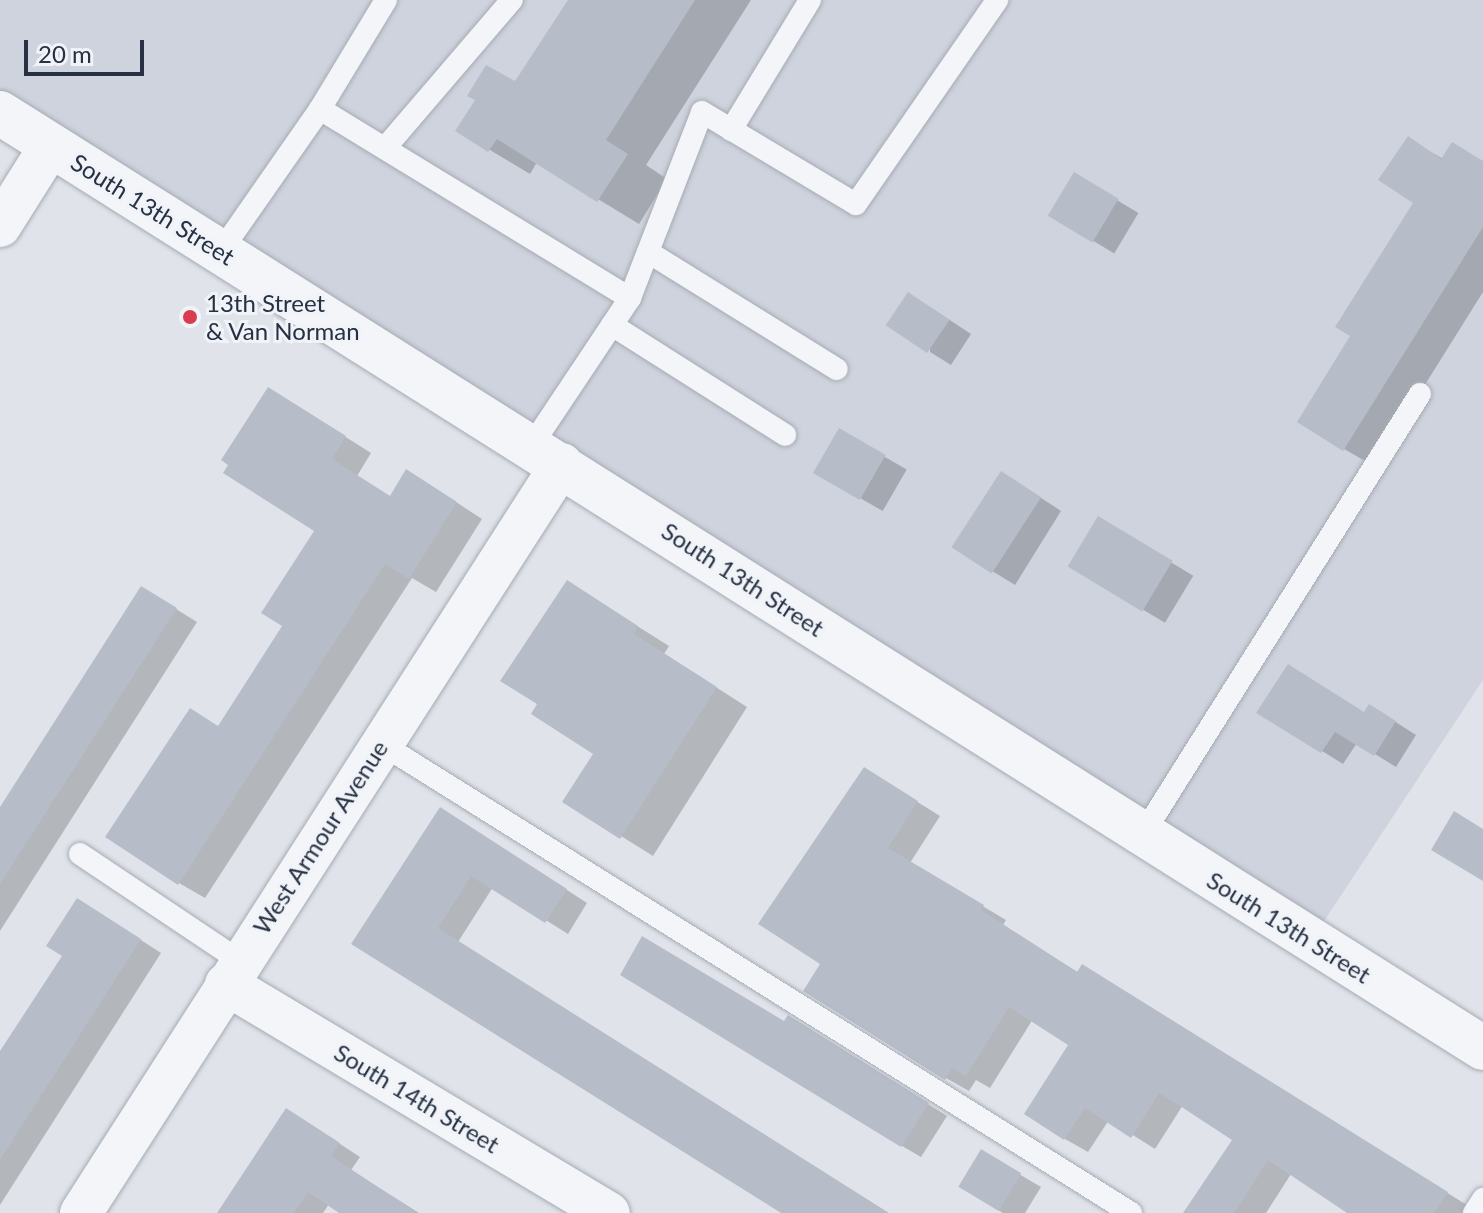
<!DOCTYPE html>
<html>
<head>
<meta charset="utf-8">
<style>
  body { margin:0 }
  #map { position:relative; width:1483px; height:1213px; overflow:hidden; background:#e0e4ea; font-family:Lato,sans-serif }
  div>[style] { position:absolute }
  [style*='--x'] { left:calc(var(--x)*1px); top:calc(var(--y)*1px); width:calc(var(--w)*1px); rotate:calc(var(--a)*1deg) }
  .built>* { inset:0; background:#ced3dd }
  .shadow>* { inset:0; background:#0003; transform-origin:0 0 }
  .building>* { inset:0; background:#b7bdc8; transform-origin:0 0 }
  .roads { filter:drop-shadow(0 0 2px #a5abb5) drop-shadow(0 0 2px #a5abb5) }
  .service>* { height:22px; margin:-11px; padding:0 11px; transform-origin:11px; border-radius:11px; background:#f3f5f8 }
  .minor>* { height:42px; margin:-21px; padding:0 21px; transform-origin:21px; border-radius:21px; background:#f3f5f8 }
  .tertiary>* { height:44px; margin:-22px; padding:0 22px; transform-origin:22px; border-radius:22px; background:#f3f5f8 }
  .dots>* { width:22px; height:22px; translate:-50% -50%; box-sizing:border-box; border:4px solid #f0f3f8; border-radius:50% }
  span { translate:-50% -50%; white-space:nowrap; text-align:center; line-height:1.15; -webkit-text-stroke:6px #f0f3f8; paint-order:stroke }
  .street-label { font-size:24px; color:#273143 }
  .poi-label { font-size:24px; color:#273143 }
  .left { translate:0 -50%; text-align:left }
  .scale { position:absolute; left:24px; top:40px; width:120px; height:36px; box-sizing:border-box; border:4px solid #273143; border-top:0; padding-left:10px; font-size:24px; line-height:28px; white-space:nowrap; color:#273143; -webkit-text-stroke:6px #f0f3f8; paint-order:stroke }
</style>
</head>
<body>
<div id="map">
  <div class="built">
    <div style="clip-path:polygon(0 0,1483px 0,1483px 680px,1311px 941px,0 113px)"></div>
  </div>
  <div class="shadow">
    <div style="clip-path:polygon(570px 0,751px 0,646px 165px,667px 179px,639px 224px,537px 162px,530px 174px,458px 131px,516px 84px)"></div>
    <div style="clip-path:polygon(1409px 139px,1443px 159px,1483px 162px,1483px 292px,1374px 466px,1344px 449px,1416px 203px)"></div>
    <div style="left:1075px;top:175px;width:74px;height:47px;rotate:31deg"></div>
    <div style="clip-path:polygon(930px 307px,971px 334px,951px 365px,930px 352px)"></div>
    <div style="clip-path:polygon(295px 405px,371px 453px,357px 476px,391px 497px,433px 487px,482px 519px,436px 592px,412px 578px,205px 898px,179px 883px,220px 727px,285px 626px,316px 530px)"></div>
    <div style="left:840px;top:431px;width:77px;height:48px;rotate:30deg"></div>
    <div style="clip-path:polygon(1023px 486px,1061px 511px,1015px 585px,955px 548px)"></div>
    <div style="left:1099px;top:519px;width:110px;height:55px;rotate:31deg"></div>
    <div style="clip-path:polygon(567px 582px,669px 646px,664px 654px,747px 707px,653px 856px,565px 801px,595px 754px,540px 704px)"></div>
    <div style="clip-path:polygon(163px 601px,197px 622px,0 931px,0 813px)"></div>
    <div style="clip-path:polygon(1259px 712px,1365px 714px,1391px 719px,1416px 735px,1396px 767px,1357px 743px,1343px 764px)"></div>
    <div style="clip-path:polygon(887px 783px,940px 816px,910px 863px,1006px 920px,1003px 925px,1079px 973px,1106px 980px,1470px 1207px,1466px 1213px,1350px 1213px,1291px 1174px,1266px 1213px,1185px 1213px,1235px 1139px,1183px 1105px,1155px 1149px,1109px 1120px,1088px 1152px,1065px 1139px,1026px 1114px,1071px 1044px,1033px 1019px,990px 1088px,976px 1080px,969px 1091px,946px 1078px,823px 964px)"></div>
    <div style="clip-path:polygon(462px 822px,587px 903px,568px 934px,493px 887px,458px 942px,888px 1213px,786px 1213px,354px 943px)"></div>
    <div style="clip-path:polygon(99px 913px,161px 953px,0 1205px,0 1055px)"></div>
    <div style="clip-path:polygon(785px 1024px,808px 1029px,947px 1116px,921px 1157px,902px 1146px)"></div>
    <div style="clip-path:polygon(308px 1123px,360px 1157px,351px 1170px,419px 1213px,343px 1213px,329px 1204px,323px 1213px,220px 1213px)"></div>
    <div style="clip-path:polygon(982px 1152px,1041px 1187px,1025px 1213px,1003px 1213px,960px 1186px)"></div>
  </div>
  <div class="building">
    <div style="clip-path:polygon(568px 0,695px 0,606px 140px,628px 154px,597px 202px,497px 139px,488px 152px,455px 131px,475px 100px,467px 96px,486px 65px,515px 81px)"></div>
    <div style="clip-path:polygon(1408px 136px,1441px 159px,1452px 142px,1483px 161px,1483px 227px,1343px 451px,1297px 422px,1350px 336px,1335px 327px,1413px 203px,1378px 180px)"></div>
    <div style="left:1074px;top:172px;width:52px;height:51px;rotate:31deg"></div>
    <div style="left:908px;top:292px;width:50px;height:40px;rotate:34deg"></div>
    <div style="clip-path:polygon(268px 387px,346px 436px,332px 459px,390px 496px,406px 469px,457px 502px,409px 579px,385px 564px,178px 885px,105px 837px,190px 708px,218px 726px,282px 626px,261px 613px,314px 531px,223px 473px,228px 465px,221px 460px)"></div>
    <div style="left:839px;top:428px;width:54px;height:52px;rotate:30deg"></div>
    <div style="left:1001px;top:471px;width:48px;height:91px;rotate:33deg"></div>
    <div style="left:1098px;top:516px;width:87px;height:59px;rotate:31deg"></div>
    <div style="clip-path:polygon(567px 580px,638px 626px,634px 634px,717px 687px,620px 839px,562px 802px,593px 754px,531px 714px,537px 704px,500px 681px)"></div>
    <div style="clip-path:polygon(141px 586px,177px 608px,0 884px,0 807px)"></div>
    <div style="clip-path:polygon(1288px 664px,1364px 712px,1369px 704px,1396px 721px,1374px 756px,1335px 732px,1321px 753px,1256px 713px)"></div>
    <div style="clip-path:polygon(864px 767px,918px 801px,888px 848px,984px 905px,981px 910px,1077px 972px,1082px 964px,1448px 1192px,1434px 1213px,1347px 1213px,1268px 1160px,1234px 1213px,1183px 1213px,1232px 1140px,1177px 1104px,1159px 1093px,1131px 1138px,1085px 1108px,1064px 1140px,1024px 1114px,1068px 1045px,1009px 1007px,966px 1076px,952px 1068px,945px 1080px,803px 991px,820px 964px,758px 924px)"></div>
    <div style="clip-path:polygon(440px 807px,567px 889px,545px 923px,471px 876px,438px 928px,889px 1213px,781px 1213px,351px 944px)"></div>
    <div style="clip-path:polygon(1454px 811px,1483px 829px,1483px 881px,1431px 850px)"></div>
    <div style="clip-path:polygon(77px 898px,141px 939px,0 1160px,0 1051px,62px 956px,46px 946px)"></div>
    <div style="clip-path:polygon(642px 936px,784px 1021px,788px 1015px,929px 1103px,901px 1147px,620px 975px)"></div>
    <div style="clip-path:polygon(286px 1108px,340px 1143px,331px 1156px,417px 1213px,339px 1213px,308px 1192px,294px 1213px,217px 1213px)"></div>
    <div style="left:981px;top:1149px;width:47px;height:44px;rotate:31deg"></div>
  </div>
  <div class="roads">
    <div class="service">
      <div style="--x:320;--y:109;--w:363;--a:31.4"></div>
      <div style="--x:630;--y:298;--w:177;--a:123.7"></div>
      <div style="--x:731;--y:130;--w:152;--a:-58.7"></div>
      <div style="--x:385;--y:148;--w:195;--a:-49.4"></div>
      <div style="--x:221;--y:251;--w:173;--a:-55.1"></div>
      <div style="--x:320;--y:109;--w:127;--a:-58.8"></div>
      <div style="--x:648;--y:252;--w:222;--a:31.8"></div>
      <div style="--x:630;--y:298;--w:199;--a:-68.8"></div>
      <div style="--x:702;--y:112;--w:179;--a:30.9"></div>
      <div style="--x:856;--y:204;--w:248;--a:-55.3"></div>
      <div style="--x:612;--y:325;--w:205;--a:32.4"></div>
      <div style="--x:380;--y:743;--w:886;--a:32.04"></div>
      <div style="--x:1143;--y:834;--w:520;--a:-57.81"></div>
      <div style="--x:80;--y:854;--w:192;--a:33.8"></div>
      <div style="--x:1474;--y:1213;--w:17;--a:-57"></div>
    </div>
    <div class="minor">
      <div style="--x:0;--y:226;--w:96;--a:-57.8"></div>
      <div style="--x:226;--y:984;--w:446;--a:30.9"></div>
      <div style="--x:81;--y:1213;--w:890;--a:-57.29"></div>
    </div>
    <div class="tertiary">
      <div style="--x:0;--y:113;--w:1753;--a:32.23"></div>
    </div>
  </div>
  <div class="dots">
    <div style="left:190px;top:317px;background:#da3b4f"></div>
  </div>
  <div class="street-label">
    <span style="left:153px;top:209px;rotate:32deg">South 13th Street</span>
    <span style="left:743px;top:579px;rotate:33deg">South 13th Street</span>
    <span style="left:320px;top:837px;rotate:-57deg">West Armour Avenue</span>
    <span style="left:1289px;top:927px;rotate:32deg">South 13th Street</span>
    <span style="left:417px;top:1098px;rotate:31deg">South 14th Street</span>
  </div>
  <div class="poi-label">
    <span class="left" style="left:206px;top:317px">13th Street<br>&amp; Van Norman</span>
  </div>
  <div class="scale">20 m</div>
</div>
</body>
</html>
